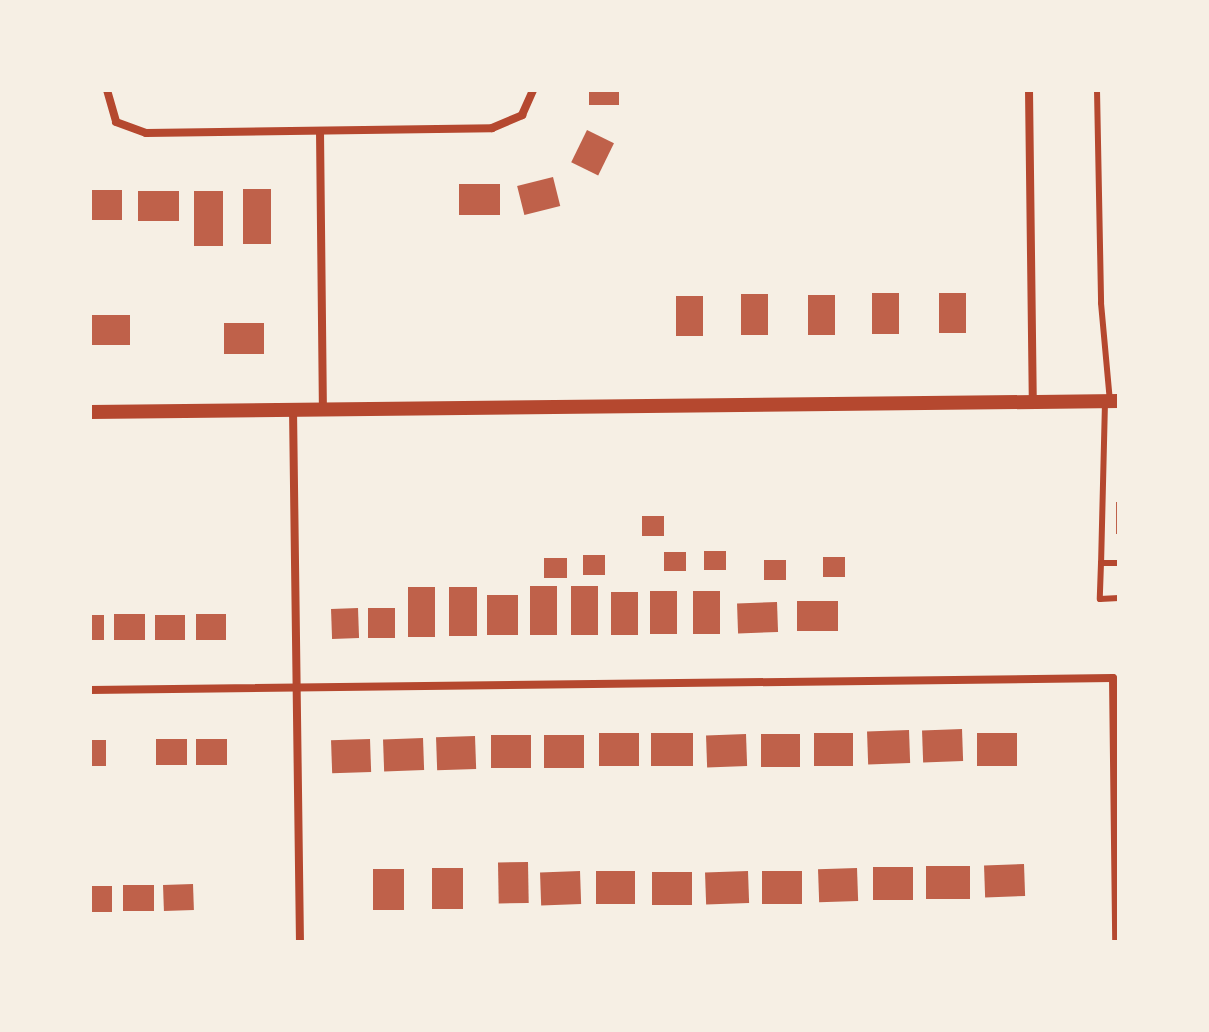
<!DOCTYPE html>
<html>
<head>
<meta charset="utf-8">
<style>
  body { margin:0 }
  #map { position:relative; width:1209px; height:1032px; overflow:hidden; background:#f6efe4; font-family:Manrope,sans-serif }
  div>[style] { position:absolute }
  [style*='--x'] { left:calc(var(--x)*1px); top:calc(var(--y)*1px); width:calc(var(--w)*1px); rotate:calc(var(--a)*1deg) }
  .building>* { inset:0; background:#bf614a; transform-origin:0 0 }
  .service>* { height:6px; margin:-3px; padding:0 3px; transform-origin:3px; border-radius:3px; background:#b5482f }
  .minor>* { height:8px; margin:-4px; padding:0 4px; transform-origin:4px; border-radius:4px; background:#b5482f }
  .tertiary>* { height:14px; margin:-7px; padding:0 7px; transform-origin:7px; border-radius:7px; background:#b5482f }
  span { translate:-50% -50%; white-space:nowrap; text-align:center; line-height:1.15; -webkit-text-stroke:8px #f6efe4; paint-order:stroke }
  .frame { position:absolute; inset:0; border:92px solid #f6efe4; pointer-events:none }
</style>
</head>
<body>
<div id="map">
  <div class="building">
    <div style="left:589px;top:90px;width:30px;height:15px"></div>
    <div style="left:587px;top:130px;width:30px;height:36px;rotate:26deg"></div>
    <div style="left:553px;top:177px;width:30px;height:37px;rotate:76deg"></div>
    <div style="left:459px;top:184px;width:41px;height:31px"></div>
    <div style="left:243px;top:189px;width:28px;height:55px"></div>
    <div style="left:90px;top:190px;width:32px;height:30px"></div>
    <div style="left:138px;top:191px;width:41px;height:30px"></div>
    <div style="left:194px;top:191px;width:29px;height:55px"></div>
    <div style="left:872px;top:293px;width:27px;height:41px"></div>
    <div style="left:939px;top:293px;width:27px;height:40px"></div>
    <div style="left:741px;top:294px;width:27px;height:41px"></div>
    <div style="left:808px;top:295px;width:27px;height:40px"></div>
    <div style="left:676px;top:296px;width:27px;height:40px"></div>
    <div style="left:90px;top:315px;width:40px;height:30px"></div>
    <div style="left:224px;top:323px;width:40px;height:31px"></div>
    <div style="left:1116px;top:502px;width:3px;height:32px"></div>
    <div style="left:642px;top:516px;width:22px;height:20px"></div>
    <div style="left:704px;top:551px;width:22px;height:19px"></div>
    <div style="left:664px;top:552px;width:22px;height:19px"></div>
    <div style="left:583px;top:555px;width:22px;height:20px"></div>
    <div style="left:823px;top:557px;width:22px;height:20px"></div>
    <div style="left:544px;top:558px;width:23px;height:20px"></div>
    <div style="left:764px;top:560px;width:22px;height:20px"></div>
    <div style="left:530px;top:586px;width:27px;height:49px"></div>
    <div style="left:571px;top:586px;width:27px;height:49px"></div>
    <div style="left:435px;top:587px;width:50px;height:27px;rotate:90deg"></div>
    <div style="left:449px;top:587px;width:28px;height:49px"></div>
    <div style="left:650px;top:591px;width:27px;height:43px"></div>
    <div style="left:693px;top:591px;width:27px;height:43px"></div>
    <div style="left:611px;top:592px;width:27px;height:43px"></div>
    <div style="left:487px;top:595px;width:31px;height:40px"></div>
    <div style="left:838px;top:601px;width:30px;height:41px;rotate:90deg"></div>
    <div style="left:777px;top:602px;width:30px;height:40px;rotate:88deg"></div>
    <div style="left:358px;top:608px;width:30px;height:27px;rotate:88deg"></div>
    <div style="left:395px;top:608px;width:30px;height:27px;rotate:90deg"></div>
    <div style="left:145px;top:614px;width:26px;height:31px;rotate:90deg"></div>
    <div style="left:196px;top:614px;width:30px;height:26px"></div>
    <div style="left:90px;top:615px;width:14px;height:25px"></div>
    <div style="left:155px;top:615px;width:30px;height:25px"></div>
    <div style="left:962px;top:729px;width:32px;height:40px;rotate:88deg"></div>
    <div style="left:909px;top:730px;width:33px;height:42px;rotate:88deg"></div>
    <div style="left:599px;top:733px;width:40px;height:33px"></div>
    <div style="left:651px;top:733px;width:42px;height:33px"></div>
    <div style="left:814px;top:733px;width:39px;height:33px"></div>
    <div style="left:1017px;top:733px;width:33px;height:40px;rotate:90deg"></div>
    <div style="left:746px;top:734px;width:32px;height:40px;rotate:88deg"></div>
    <div style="left:761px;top:734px;width:39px;height:33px"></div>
    <div style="left:531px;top:735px;width:33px;height:40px;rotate:90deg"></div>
    <div style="left:544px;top:735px;width:40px;height:33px"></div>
    <div style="left:475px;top:736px;width:33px;height:39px;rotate:88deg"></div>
    <div style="left:423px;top:738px;width:32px;height:40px;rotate:88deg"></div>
    <div style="left:187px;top:739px;width:26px;height:31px;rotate:90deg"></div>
    <div style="left:196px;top:739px;width:31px;height:26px"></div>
    <div style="left:370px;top:739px;width:33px;height:39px;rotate:88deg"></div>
    <div style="left:106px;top:740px;width:26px;height:16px;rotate:90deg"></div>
    <div style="left:528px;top:862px;width:41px;height:30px;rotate:89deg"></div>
    <div style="left:1024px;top:864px;width:32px;height:40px;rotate:88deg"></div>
    <div style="left:970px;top:866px;width:33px;height:44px;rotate:90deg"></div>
    <div style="left:913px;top:867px;width:33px;height:40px;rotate:90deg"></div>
    <div style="left:432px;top:868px;width:31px;height:41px"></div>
    <div style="left:857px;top:868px;width:33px;height:39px;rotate:88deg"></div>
    <div style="left:373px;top:869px;width:31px;height:41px"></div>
    <div style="left:580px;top:871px;width:33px;height:40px;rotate:88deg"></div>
    <div style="left:596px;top:871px;width:39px;height:33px"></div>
    <div style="left:748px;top:871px;width:32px;height:43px;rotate:88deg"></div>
    <div style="left:762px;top:871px;width:40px;height:33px"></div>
    <div style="left:692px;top:872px;width:33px;height:40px;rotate:90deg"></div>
    <div style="left:193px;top:884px;width:26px;height:30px;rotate:88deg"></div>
    <div style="left:154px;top:885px;width:26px;height:31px;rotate:90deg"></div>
    <div style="left:90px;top:886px;width:22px;height:26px"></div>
  </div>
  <div class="service">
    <div style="--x:1097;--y:90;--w:213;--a:88.9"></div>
    <div style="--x:1101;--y:303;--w:98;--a:84.8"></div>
    <div style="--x:1105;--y:402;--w:161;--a:91.4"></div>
    <div style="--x:1101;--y:563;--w:18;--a:0"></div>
    <div style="--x:1101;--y:563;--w:36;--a:92"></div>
    <div style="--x:1100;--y:599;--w:19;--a:-3"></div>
  </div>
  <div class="minor">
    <div style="--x:107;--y:90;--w:33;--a:74"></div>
    <div style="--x:116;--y:122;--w:32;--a:20"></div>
    <div style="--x:146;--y:133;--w:346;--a:-0.8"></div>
    <div style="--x:492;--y:128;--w:33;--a:-23"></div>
    <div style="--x:522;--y:115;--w:27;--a:-66"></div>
    <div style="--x:1029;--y:90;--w:311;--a:89.3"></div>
    <div style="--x:320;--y:131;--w:278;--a:89.4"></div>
    <div style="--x:293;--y:409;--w:533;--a:89.25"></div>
    <div style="--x:90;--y:690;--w:1023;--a:-0.67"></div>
    <div style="--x:1113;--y:678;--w:264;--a:89.3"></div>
  </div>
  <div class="tertiary">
    <div style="--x:90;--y:412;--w:1029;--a:-0.61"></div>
  </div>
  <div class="frame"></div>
</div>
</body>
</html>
